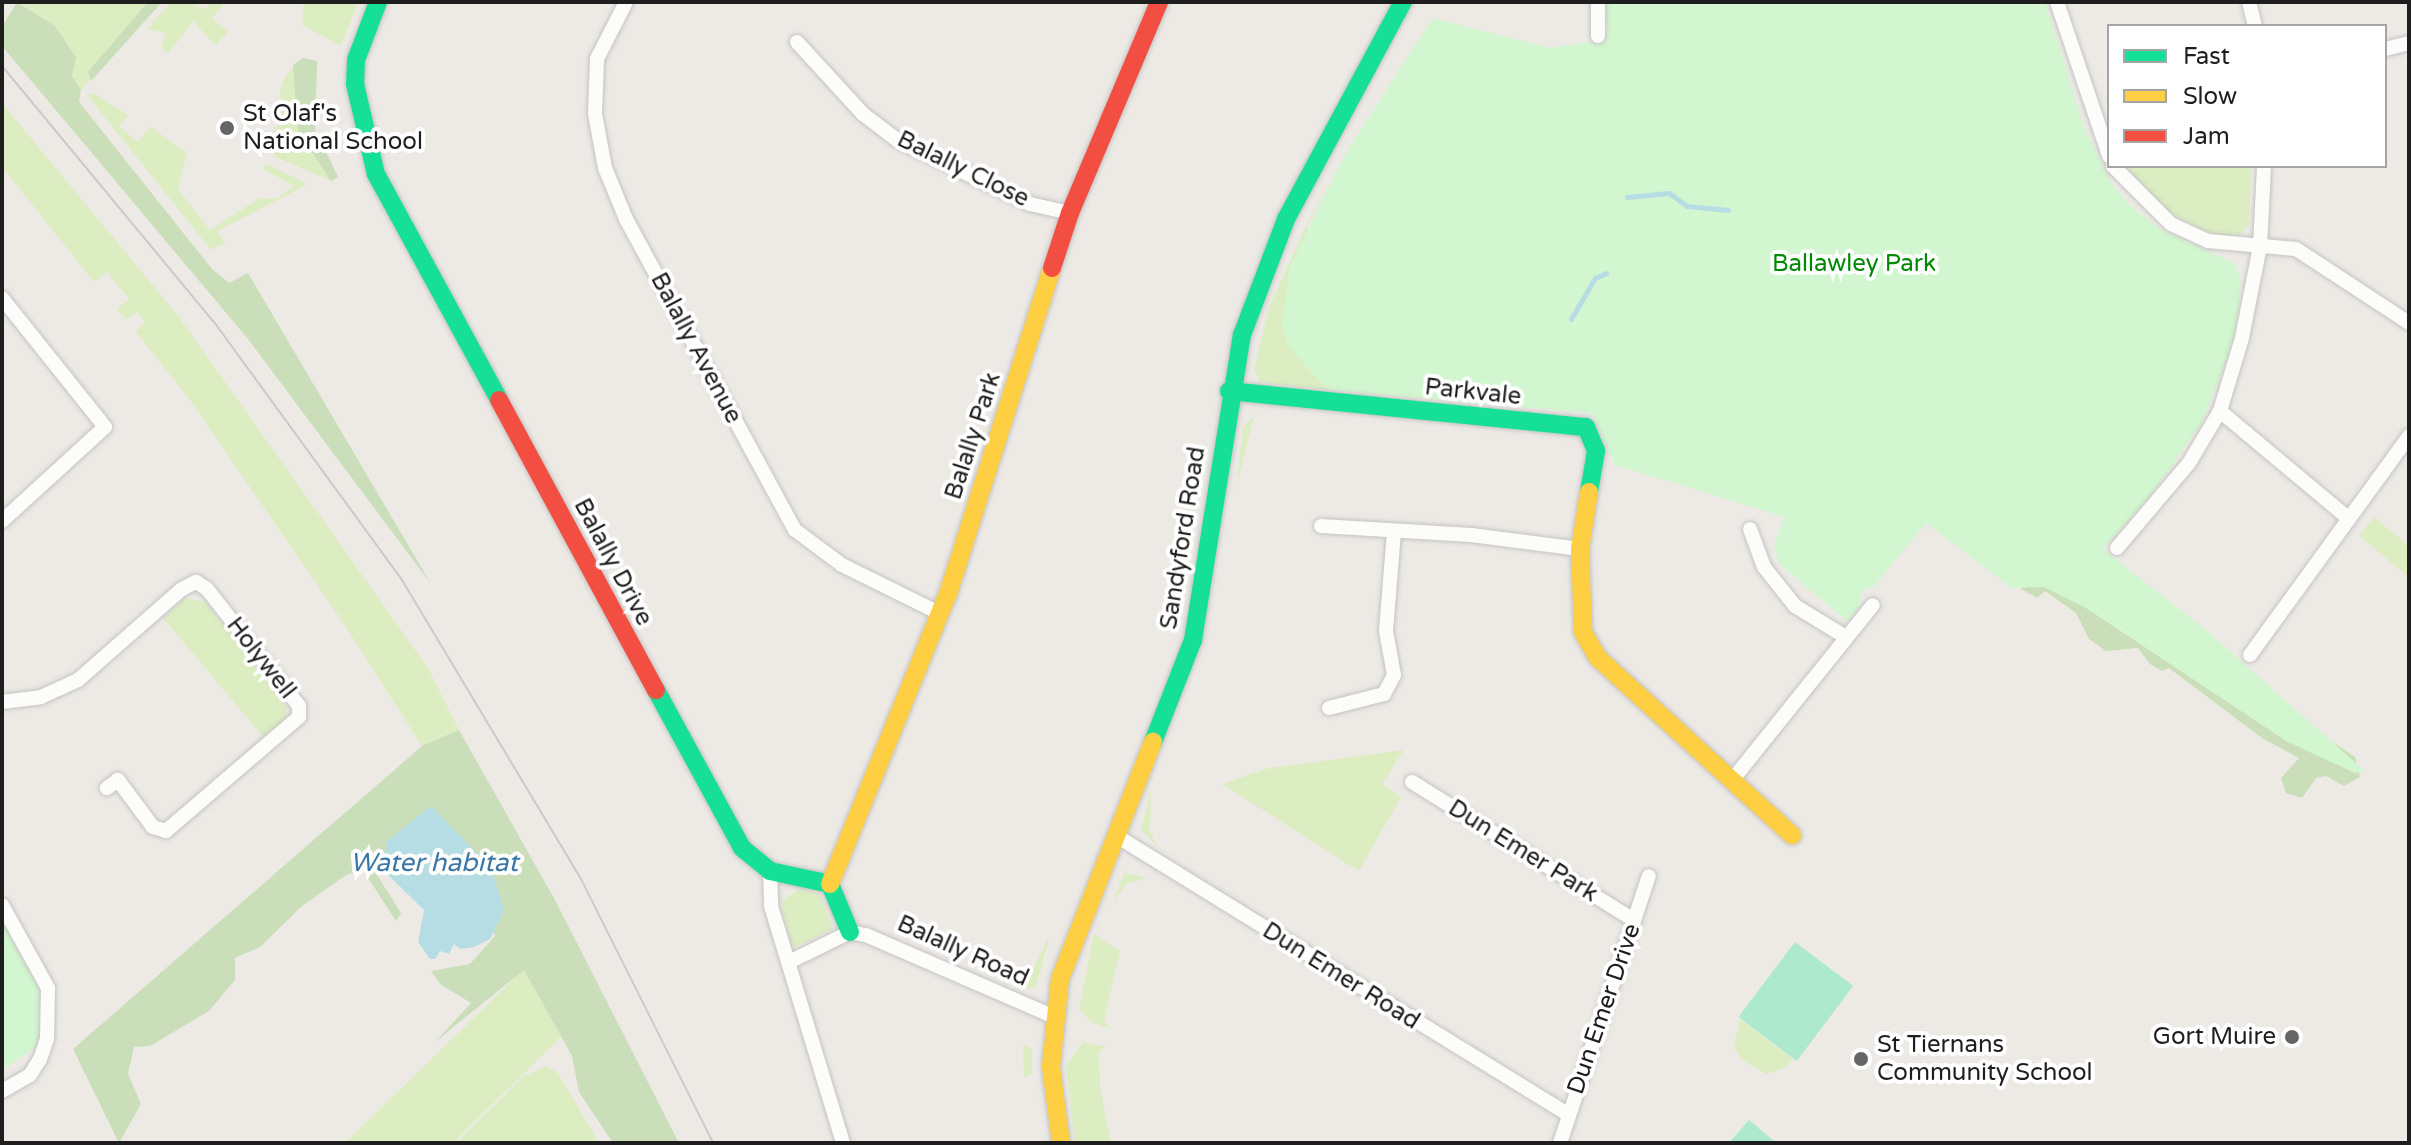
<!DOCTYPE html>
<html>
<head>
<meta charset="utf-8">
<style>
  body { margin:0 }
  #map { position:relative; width:2411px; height:1145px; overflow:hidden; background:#edeae6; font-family:"Varela Round",sans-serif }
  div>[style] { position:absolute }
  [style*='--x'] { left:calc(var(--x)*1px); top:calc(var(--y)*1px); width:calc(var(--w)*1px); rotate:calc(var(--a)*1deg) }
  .grass>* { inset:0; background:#dcedc2 }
  .forest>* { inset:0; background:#c9deb9 }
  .park>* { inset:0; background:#d2f6cf }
  .pitch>* { inset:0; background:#ade9cc; transform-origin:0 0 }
  .water>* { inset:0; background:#b6dde4 }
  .stream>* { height:5px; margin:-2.5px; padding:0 2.5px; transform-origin:2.5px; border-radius:2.5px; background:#b6dde4 }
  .roads { filter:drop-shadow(0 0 2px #c5c4c2) drop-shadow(0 0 2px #c5c4c2) }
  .street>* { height:14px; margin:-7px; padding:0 7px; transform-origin:7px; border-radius:7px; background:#fcfcfb }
  .fast>* { height:18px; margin:-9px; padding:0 9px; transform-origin:9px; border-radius:9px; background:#16e098 }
  .slow>* { height:18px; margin:-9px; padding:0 9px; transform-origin:9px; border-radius:9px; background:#ffcf43 }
  .jam>* { height:18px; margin:-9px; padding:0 9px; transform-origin:9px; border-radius:9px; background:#f24e42 }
  .tram>* { height:2px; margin:-1px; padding:0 1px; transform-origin:1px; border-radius:1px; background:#cacac9 }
  .dots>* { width:22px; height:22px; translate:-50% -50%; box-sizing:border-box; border:4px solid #fff; border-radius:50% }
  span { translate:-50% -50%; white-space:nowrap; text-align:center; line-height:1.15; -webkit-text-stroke:8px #fff; paint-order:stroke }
  .poi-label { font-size:24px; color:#1e1e1e }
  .left { translate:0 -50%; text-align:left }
  .right { translate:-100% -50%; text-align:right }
  .street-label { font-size:24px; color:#1e1e1e }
  .park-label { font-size:24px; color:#008903 }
  .water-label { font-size:26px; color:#3c78a7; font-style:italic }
  .frame { position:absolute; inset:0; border:4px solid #1e1e1e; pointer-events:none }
  .legend { position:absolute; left:2107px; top:24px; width:280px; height:144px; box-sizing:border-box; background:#fff; border:2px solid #a5a5a5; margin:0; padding:10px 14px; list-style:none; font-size:24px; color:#1e1e1e }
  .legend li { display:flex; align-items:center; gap:16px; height:40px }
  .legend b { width:40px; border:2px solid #a5a5a5 }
</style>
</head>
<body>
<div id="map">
  <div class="grass">
    <div style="clip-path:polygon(18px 2px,156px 2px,81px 90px,72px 76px,76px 57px,55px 26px)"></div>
    <div style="clip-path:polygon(171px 2px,194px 2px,204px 10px,211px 2px,225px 2px,212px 19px,228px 31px,216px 46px,193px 21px,168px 54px,161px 47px,166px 33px,147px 29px)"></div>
    <div style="clip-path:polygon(304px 2px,358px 2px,341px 46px,302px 25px)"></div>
    <div style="clip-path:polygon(303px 59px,317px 61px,315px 129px,338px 177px,331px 181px,276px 157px,266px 146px,281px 117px,280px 90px,286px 75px)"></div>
    <div style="clip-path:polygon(94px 93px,128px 115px,119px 126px,138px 142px,151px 127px,187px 153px,178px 189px,210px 230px,258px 199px,277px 198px,294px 186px,263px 169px,266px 164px,308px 184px,218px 231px,225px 243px,211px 250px,87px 95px)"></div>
    <div style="clip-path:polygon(2px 103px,179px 317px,428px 668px,459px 730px,422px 746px,340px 618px,187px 396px,135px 331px,145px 322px,136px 312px,126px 320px,117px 309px,129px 299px,107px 272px,94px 282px,2px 167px)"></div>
    <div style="clip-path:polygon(1349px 148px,1308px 225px,1307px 368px,1330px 390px,1260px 382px,1254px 369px,1270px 305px,1307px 224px)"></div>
    <div style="clip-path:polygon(2126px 166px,2251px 166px,2249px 224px,2239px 236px,2228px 238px,2202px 230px,2168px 211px)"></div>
    <div style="clip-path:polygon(1254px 417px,1237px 485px,1243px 427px)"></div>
    <div style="clip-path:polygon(2374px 517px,2409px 546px,2409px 577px,2359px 536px)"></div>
    <div style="clip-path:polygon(185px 598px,206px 602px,286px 707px,286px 719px,265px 739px,163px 618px)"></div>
    <div style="clip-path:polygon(1404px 750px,1382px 784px,1401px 797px,1359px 871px,1222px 784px,1269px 768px)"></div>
    <div style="clip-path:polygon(1151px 791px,1150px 832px,1158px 847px,1141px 830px)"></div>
    <div style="clip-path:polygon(1125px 872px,1145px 878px,1126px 884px,1113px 902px)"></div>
    <div style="clip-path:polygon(801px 888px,820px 895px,833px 929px,792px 948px,781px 902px)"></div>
    <div style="clip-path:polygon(1094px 934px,1120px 951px,1104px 1020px,1111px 1029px,1091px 1022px,1079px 1009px)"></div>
    <div style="clip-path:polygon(1050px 935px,1036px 986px,1029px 989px,1009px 982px,1031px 972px)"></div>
    <div style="clip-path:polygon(524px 969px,561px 1037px,453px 1143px,345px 1143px)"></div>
    <div style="clip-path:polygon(1740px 1019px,1793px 1059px,1783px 1069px,1766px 1074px,1741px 1059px,1734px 1047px)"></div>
    <div style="clip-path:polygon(1083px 1042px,1106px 1047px,1099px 1051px,1100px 1086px,1111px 1143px,1075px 1143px,1066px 1065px)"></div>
    <div style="clip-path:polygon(1023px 1044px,1032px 1048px,1032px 1074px,1024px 1077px)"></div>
    <div style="clip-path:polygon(547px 1066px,558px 1073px,599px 1143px,456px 1143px,524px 1076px)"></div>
  </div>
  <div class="forest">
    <div style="clip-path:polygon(17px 2px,55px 26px,76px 57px,72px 76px,81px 90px,79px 102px,212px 269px,229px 283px,248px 273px,431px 584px,248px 339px,2px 46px,2px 27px)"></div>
    <div style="clip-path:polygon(148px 2px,162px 2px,91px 81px,88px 72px)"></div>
    <div style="clip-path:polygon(303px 58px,317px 61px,315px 129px,338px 177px,331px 181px,298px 131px,293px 65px)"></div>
    <div style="clip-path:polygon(2023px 563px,2342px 748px,2355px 757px,2360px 777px,2344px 786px,2326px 776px,2316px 778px,2302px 798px,2286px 793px,2281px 778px,2299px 758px,2262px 738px,2169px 668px,2162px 671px,2150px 664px,2138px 648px,2106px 651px,2089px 639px,2076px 613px,2045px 591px,2037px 598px,2021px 589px)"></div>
    <div style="clip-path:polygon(459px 730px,555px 900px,679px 1143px,613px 1143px,579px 1092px,572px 1056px,524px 970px,435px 1042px,471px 1003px,440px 984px,431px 971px,470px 964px,495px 936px,479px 887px,393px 876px,382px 864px,372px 867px,401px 913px,396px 921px,363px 870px,346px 875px,302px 906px,260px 947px,235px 958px,235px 980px,209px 1011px,150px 1046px,134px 1047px,128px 1074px,141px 1104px,119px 1143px,73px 1049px,422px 746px)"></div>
  </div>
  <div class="park">
    <div style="clip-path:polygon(1605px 2px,2045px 2px,2084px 127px,2110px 181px,2129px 205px,2163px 231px,2234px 263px,2241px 280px,2236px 336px,2202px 422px,2147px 501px,2103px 549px,2206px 630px,2365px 771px,2355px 773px,2286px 741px,2086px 608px,2044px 587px,2012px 588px,1926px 523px,1873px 587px,1861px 591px,1860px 608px,1847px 621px,1779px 564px,1774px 544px,1785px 517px,1615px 465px,1592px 413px,1330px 390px,1307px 368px,1287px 344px,1282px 325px,1290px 266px,1349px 148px,1433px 18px,1550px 48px,1608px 39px)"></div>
    <div style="clip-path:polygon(2px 905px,48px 988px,47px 1039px,2px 1070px)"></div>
  </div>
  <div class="pitch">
    <div style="left:1795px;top:942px;width:73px;height:94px;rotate:37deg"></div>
    <div style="clip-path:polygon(1749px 1120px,1775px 1142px,1775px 1143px,1729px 1143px)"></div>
  </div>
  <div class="water">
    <div style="clip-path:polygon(431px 806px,491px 867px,504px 911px,490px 939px,474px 947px,460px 949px,454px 944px,449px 954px,440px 951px,435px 959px,430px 959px,418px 942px,424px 910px,384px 871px,387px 841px)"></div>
  </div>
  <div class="stream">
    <div style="--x:1627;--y:197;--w:42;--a:-5.4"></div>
    <div style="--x:1669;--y:193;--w:22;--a:36"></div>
    <div style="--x:1687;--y:206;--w:41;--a:5.6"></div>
    <div style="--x:1571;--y:319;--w:48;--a:-59.7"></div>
    <div style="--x:1595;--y:278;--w:12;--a:-24"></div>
  </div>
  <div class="roads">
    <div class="street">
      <div style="--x:626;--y:2;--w:64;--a:117"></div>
      <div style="--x:597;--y:59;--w:55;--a:92.1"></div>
      <div style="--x:595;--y:114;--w:55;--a:79.5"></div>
      <div style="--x:605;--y:168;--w:55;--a:67.6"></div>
      <div style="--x:626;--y:219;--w:354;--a:61.5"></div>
      <div style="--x:795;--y:530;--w:59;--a:36.7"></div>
      <div style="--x:842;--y:565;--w:110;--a:26.3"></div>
      <div style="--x:2057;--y:2;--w:163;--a:71.3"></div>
      <div style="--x:2249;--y:2;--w:25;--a:76"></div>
      <div style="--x:1598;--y:36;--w:34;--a:-90"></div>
      <div style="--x:797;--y:42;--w:98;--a:47.5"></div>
      <div style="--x:863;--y:114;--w:43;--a:37.4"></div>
      <div style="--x:897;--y:140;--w:148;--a:25.7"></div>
      <div style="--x:1030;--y:204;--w:41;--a:12.7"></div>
      <div style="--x:2385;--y:49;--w:25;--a:-14"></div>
      <div style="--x:2113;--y:166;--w:82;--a:45"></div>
      <div style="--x:2171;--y:224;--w:41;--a:24.7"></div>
      <div style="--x:2208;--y:241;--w:88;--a:5.2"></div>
      <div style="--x:2296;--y:249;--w:135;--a:33.2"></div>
      <div style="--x:2;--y:298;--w:165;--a:51.4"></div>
      <div style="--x:105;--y:427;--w:139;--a:137.6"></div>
      <div style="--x:2220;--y:411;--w:168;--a:39.9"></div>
      <div style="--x:1321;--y:526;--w:150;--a:3.4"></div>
      <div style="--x:1471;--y:535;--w:110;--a:7.3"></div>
      <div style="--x:1750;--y:529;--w:40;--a:69.8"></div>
      <div style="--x:1764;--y:567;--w:50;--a:51.5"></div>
      <div style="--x:1795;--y:606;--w:57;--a:31.5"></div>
      <div style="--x:2117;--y:548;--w:111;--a:-49.7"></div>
      <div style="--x:2189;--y:463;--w:61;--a:-59.2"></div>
      <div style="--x:2220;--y:411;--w:76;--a:-73.2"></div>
      <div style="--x:2242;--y:338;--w:94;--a:-78.9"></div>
      <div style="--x:2260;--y:246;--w:80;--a:-87.1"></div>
      <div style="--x:2250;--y:655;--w:271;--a:-54"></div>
      <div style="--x:2;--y:702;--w:39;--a:-7"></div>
      <div style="--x:41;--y:697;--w:41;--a:-24.7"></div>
      <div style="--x:78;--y:680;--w:138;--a:-41.2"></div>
      <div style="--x:182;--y:589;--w:16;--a:-27"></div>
      <div style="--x:196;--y:582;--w:13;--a:32"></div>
      <div style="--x:207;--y:589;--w:149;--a:51.8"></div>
      <div style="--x:299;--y:706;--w:11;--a:90"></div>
      <div style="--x:299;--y:717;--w:175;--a:139.4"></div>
      <div style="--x:166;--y:831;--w:14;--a:-163"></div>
      <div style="--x:153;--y:827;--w:59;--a:-126.7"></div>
      <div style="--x:118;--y:780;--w:14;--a:144"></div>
      <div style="--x:1329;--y:708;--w:57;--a:-14.3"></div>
      <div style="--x:1384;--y:694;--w:21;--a:-62"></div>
      <div style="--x:1394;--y:675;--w:45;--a:-100.3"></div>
      <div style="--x:1386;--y:631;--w:100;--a:-85.4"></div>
      <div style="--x:1733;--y:779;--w:223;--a:-51.2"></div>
      <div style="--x:1412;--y:782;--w:261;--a:31.9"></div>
      <div style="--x:1115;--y:835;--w:533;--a:31.66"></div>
      <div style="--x:770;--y:871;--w:35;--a:88"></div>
      <div style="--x:771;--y:906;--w:248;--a:73.1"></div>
      <div style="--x:2;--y:905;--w:95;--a:61"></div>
      <div style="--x:48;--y:988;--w:51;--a:91.1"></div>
      <div style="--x:47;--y:1039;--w:21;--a:109"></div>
      <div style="--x:40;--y:1059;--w:19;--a:122"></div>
      <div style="--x:30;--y:1075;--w:32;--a:150"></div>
      <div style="--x:789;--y:962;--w:68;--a:-26.2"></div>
      <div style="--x:850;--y:932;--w:16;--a:11"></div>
      <div style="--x:866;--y:935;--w:206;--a:23.5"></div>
      <div style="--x:1560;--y:1143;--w:281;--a:-71.6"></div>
    </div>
    <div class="fast">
      <div style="--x:378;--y:2;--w:62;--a:110.8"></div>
      <div style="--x:356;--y:60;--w:24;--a:92"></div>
      <div style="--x:355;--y:84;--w:92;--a:76.9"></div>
      <div style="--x:376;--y:174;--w:257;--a:61.4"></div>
      <div style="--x:1229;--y:391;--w:359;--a:5.8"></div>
      <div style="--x:1586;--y:427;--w:26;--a:67"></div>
      <div style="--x:1596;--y:451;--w:42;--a:99.7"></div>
      <div style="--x:656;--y:690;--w:180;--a:61.4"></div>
      <div style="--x:742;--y:848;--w:36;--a:39"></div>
      <div style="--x:770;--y:871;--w:61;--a:12.2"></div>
      <div style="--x:830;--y:884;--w:52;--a:67.4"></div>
      <div style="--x:1153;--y:742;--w:110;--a:-68.6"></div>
      <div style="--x:1193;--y:640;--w:309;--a:-80.9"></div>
      <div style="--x:1242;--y:335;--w:124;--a:-69.2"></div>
      <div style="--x:1286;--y:219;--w:247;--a:-61.7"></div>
    </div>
    <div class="slow">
      <div style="--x:1589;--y:492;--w:58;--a:99"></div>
      <div style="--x:1580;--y:549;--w:83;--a:87.9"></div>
      <div style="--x:1583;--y:632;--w:30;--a:60"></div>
      <div style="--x:1598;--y:658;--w:263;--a:42.4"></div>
      <div style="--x:830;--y:884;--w:313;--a:-67.9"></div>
      <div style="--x:948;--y:594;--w:342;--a:-72.3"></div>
      <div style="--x:1061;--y:1143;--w:77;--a:-97.5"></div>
      <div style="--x:1051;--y:1067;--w:88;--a:-84.2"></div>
      <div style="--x:1060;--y:979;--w:255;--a:-68.6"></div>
    </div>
    <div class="jam">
      <div style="--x:1052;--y:268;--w:58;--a:-71.9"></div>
      <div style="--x:1070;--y:213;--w:229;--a:-67.1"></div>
      <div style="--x:499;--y:400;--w:330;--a:61.6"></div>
    </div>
  </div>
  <div class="tram">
    <div style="--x:2;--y:66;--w:332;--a:50.4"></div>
    <div style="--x:214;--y:322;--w:319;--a:53.9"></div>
    <div style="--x:402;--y:580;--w:348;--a:59.1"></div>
    <div style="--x:581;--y:879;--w:295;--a:63.4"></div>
  </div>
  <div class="dots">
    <div style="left:227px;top:128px;background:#666564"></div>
    <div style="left:2292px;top:1037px;background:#666564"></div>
    <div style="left:1861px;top:1059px;background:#666564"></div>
  </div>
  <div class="poi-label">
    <span class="left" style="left:243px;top:128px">St Olaf's<br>National School</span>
    <span class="right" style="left:2276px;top:1037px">Gort Muire</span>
    <span class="left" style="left:1877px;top:1059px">St Tiernans<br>Community School</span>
  </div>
  <div class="street-label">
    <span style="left:963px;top:169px;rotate:26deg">Balally Close</span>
    <span style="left:696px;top:348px;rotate:62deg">Balally Avenue</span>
    <span style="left:1473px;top:392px;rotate:6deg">Parkvale</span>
    <span style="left:973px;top:436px;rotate:-72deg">Balally Park</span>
    <span style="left:1183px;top:538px;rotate:-81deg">Sandyford Road</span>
    <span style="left:613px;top:562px;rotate:62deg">Balally Drive</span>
    <span style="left:261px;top:658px;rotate:52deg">Holywell</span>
    <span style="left:1523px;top:851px;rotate:32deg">Dun Emer Park</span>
    <span style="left:963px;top:951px;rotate:24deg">Balally Road</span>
    <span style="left:1341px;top:976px;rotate:32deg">Dun Emer Road</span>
    <span style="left:1604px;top:1009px;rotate:-71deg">Dun Emer Drive</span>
  </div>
  <div class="park-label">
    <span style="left:1854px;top:264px">Ballawley Park</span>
  </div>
  <div class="water-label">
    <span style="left:434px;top:863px">Water habitat</span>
  </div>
  <div class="frame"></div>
  <ul class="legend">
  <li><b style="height:10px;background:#16e098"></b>Fast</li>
  <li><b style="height:10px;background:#ffcf43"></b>Slow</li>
  <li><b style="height:10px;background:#f24e42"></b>Jam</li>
  </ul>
</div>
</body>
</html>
